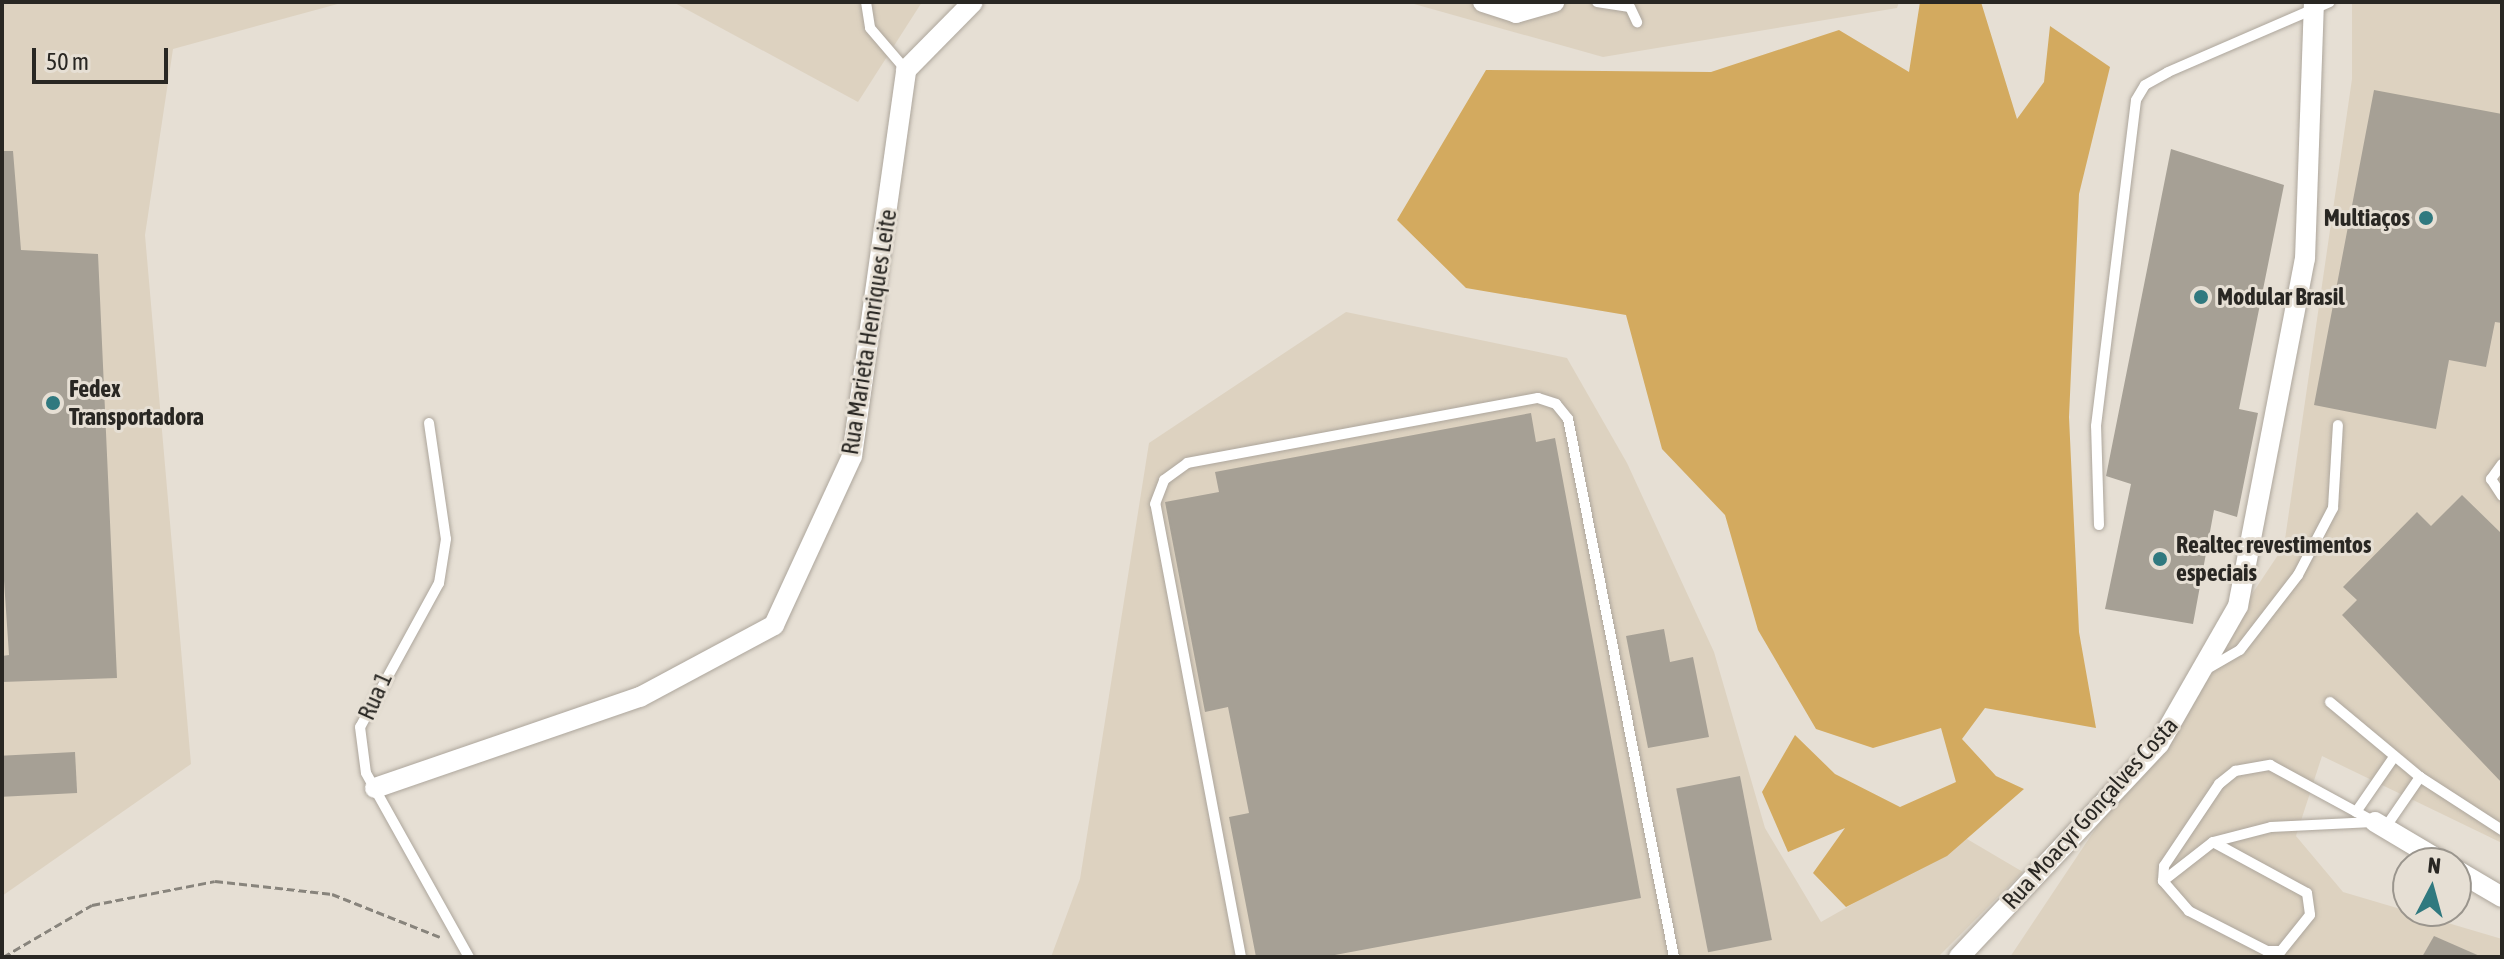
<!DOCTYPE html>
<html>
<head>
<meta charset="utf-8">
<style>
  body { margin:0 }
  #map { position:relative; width:2504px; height:959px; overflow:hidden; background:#e6dfd4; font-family:"Asap Condensed",sans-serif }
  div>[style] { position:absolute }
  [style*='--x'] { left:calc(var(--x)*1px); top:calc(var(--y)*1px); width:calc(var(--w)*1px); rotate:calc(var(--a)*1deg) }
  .built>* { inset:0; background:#ddd2c0 }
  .forest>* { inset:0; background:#d3aa5f }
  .building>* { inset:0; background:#a6a095; transform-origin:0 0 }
  .path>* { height:3px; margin-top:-1.5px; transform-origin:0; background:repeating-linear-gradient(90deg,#88847c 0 8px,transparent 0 12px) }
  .roads { filter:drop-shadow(0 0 2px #ada69c) drop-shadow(0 0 2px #ada69c) }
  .lane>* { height:10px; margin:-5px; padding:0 5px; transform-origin:5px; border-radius:5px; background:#fff }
  .street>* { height:20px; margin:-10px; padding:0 10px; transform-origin:10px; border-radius:10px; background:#fff }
  .dots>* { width:22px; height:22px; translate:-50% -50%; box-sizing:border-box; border:4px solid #e6dfd4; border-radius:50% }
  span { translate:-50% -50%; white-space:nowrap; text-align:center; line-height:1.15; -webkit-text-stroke:6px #e6dfd4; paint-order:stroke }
  .poi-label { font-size:24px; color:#292723; font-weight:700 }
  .right { translate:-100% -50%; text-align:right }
  .left { translate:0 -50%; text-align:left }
  .street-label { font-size:24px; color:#292723 }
  .frame { position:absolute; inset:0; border:4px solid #292723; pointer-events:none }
  .north { position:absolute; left:2392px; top:847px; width:80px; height:80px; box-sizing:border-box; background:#e6dfd4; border:2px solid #9a958d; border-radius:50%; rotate:6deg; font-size:22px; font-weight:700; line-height:32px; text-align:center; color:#292723 }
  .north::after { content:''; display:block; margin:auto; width:28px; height:36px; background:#30797f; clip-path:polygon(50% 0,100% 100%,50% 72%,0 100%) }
  .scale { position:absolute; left:32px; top:48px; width:136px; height:36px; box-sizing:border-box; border:4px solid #292723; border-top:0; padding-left:10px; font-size:24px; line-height:28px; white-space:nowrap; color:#292723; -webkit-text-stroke:6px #e6dfd4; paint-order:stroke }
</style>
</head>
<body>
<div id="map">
  <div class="built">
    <div style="clip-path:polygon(2px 2px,345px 2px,173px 49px,145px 235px,191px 764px,2px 896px)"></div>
    <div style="clip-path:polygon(673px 2px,922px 2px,858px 102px)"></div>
    <div style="clip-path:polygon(1407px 2px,1899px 2px,1897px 8px,1603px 57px)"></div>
    <div style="clip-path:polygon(2352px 2px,2502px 2px,2502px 843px,2322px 756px,2296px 836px,2343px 892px,2502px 939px,2502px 957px,2010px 957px,2284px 546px,2352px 79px)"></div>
    <div style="clip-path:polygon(1346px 312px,1567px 358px,1627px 463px,1714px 652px,1765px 828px,1821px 922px,1967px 839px,2023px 872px,1938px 957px,1051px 957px,1080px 879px,1149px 443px)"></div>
  </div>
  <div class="forest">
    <div style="clip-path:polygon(1920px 2px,1981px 2px,2017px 119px,2044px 82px,2050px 26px,2110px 67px,2079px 194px,2069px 417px,2079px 632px,2096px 728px,1985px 708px,1962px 739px,1996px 776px,2024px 789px,1947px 856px,1846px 907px,1813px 873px,1845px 828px,1788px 852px,1762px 792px,1795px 735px,1835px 774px,1900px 807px,1956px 782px,1941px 728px,1873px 748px,1816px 729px,1758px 630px,1725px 515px,1662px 449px,1626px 315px,1466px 288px,1397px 220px,1486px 70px,1711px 72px,1839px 30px,1909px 72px)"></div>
  </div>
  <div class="building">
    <div style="clip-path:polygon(2374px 90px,2502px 114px,2502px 323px,2495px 322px,2486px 367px,2449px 360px,2436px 429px,2314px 405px)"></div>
    <div style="clip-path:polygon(2171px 149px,2284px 185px,2239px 409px,2258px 413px,2237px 517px,2214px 510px,2193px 624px,2105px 609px,2131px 484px,2106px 476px)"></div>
    <div style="clip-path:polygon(2px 151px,13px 151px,21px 250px,98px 254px,117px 678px,2px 682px,2px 656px,9px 655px,2px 551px)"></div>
    <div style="clip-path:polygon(1531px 413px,1536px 442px,1555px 438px,1641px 898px,1324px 957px,1256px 957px,1229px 817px,1249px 813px,1228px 707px,1205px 712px,1165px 502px,1219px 492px,1215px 472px)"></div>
    <div style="clip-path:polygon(2462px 495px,2502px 534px,2502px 783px,2342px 615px,2357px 600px,2343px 587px,2417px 512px,2431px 526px)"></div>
    <div style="clip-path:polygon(1664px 629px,1670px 662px,1693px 657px,1709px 737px,1648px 748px,1626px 636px)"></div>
    <div style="left:75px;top:752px;width:41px;height:74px;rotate:87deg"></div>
    <div style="left:1740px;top:776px;width:167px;height:65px;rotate:79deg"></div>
    <div style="clip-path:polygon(2434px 936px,2482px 957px,2422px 957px)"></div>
  </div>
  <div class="path">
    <div style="--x:3;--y:957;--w:103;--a:-30.3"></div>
    <div style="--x:92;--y:905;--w:125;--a:-11"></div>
    <div style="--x:215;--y:881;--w:118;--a:6.3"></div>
    <div style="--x:332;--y:894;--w:116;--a:21.7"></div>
  </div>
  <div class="roads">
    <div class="lane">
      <div style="--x:866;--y:2;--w:26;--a:81"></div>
      <div style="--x:870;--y:28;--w:55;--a:49.4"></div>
      <div style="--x:1597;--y:2;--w:33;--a:9"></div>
      <div style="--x:1630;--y:7;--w:17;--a:65"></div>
      <div style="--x:429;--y:423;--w:117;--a:81.7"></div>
      <div style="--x:446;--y:539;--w:45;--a:99"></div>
      <div style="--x:439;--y:583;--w:164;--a:118.7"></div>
      <div style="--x:360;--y:727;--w:46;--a:82.6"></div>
      <div style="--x:366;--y:773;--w:211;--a:60.8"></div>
      <div style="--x:2502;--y:464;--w:19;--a:126"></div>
      <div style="--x:2491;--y:479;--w:20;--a:57"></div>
      <div style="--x:2099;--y:525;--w:99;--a:-91.7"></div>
      <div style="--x:2096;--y:426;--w:328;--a:-83"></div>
      <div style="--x:2136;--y:100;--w:17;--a:-59"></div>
      <div style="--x:2145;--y:85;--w:26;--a:-29"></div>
      <div style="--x:2168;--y:72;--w:176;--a:-23.4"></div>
      <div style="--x:2207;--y:669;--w:38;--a:-30"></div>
      <div style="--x:2240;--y:650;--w:95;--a:-52.3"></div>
      <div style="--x:2298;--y:575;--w:76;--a:-62.4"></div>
      <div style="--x:2333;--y:508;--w:83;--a:-86.6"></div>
      <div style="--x:2330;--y:702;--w:117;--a:39.8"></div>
      <div style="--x:2420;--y:777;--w:98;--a:32.9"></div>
      <div style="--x:2356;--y:812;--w:67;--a:-55.4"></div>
      <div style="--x:2385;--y:828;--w:62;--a:-55.5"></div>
      <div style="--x:2213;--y:842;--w:107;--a:28.5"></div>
      <div style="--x:2307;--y:893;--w:22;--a:82"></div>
      <div style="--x:2310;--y:915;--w:46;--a:128.9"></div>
      <div style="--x:2281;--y:951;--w:14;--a:180"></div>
      <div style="--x:2267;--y:951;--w:88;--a:-152.9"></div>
      <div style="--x:2189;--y:911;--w:40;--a:-131"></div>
      <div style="--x:2163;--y:881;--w:15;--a:-86"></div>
      <div style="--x:2164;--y:866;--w:99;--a:-56.1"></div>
      <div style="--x:2219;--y:784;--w:21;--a:-39"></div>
      <div style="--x:2235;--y:771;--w:36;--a:-10"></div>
      <div style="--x:2270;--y:765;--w:119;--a:28.5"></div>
      <div style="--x:2163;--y:881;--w:63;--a:-38"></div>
      <div style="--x:2213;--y:842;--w:60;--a:-14.5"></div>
      <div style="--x:2271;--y:827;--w:102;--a:-2.8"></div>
      <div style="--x:1241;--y:957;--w:461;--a:-100.7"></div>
      <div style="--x:1155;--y:504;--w:26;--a:-69"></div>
      <div style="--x:1164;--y:480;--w:29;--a:-36"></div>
      <div style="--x:1187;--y:463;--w:357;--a:-10.5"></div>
      <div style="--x:1538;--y:398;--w:19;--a:18"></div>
      <div style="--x:1556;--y:404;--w:19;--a:51"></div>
      <div style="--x:1568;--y:419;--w:548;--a:78.85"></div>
    </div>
    <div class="street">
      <div style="--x:1483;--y:2;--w:35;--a:18"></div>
      <div style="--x:1516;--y:13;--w:40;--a:-16"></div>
      <div style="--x:375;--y:788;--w:280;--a:-19"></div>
      <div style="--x:640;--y:697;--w:152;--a:-28.2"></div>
      <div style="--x:774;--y:625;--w:186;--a:-65.2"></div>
      <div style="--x:852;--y:456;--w:390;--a:-82"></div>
      <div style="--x:906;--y:70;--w:95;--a:-45.4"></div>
      <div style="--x:2375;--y:822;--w:80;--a:30.7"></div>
      <div style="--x:2456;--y:870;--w:53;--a:30.4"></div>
      <div style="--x:1959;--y:957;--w:292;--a:-46.8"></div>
      <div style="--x:2159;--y:744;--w:159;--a:-60.2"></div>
      <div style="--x:2238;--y:606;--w:353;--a:-79.1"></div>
      <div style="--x:2305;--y:259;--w:257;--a:-88"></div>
    </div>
  </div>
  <div class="dots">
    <div style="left:2426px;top:218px;background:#30797f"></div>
    <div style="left:2201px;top:297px;background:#30797f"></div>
    <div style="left:53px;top:403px;background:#30797f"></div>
    <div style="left:2160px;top:559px;background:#30797f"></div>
  </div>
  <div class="poi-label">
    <span class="right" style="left:2410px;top:218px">Multiaços</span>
    <span class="left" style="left:2217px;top:297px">Modular Brasil</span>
    <span class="left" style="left:69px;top:403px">Fedex<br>Transportadora</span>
    <span class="left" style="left:2176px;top:559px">Realtec revestimentos<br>especiais</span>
  </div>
  <div class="street-label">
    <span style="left:869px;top:332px;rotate:-81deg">Rua Marieta Henriques Leite</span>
    <span style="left:375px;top:696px;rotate:-66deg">Rua 1</span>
    <span style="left:2090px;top:813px;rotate:-48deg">Rua Moacyr Gonçalves Costa</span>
  </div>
  <div class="frame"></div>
  <div class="north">N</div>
  <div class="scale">50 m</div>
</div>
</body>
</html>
